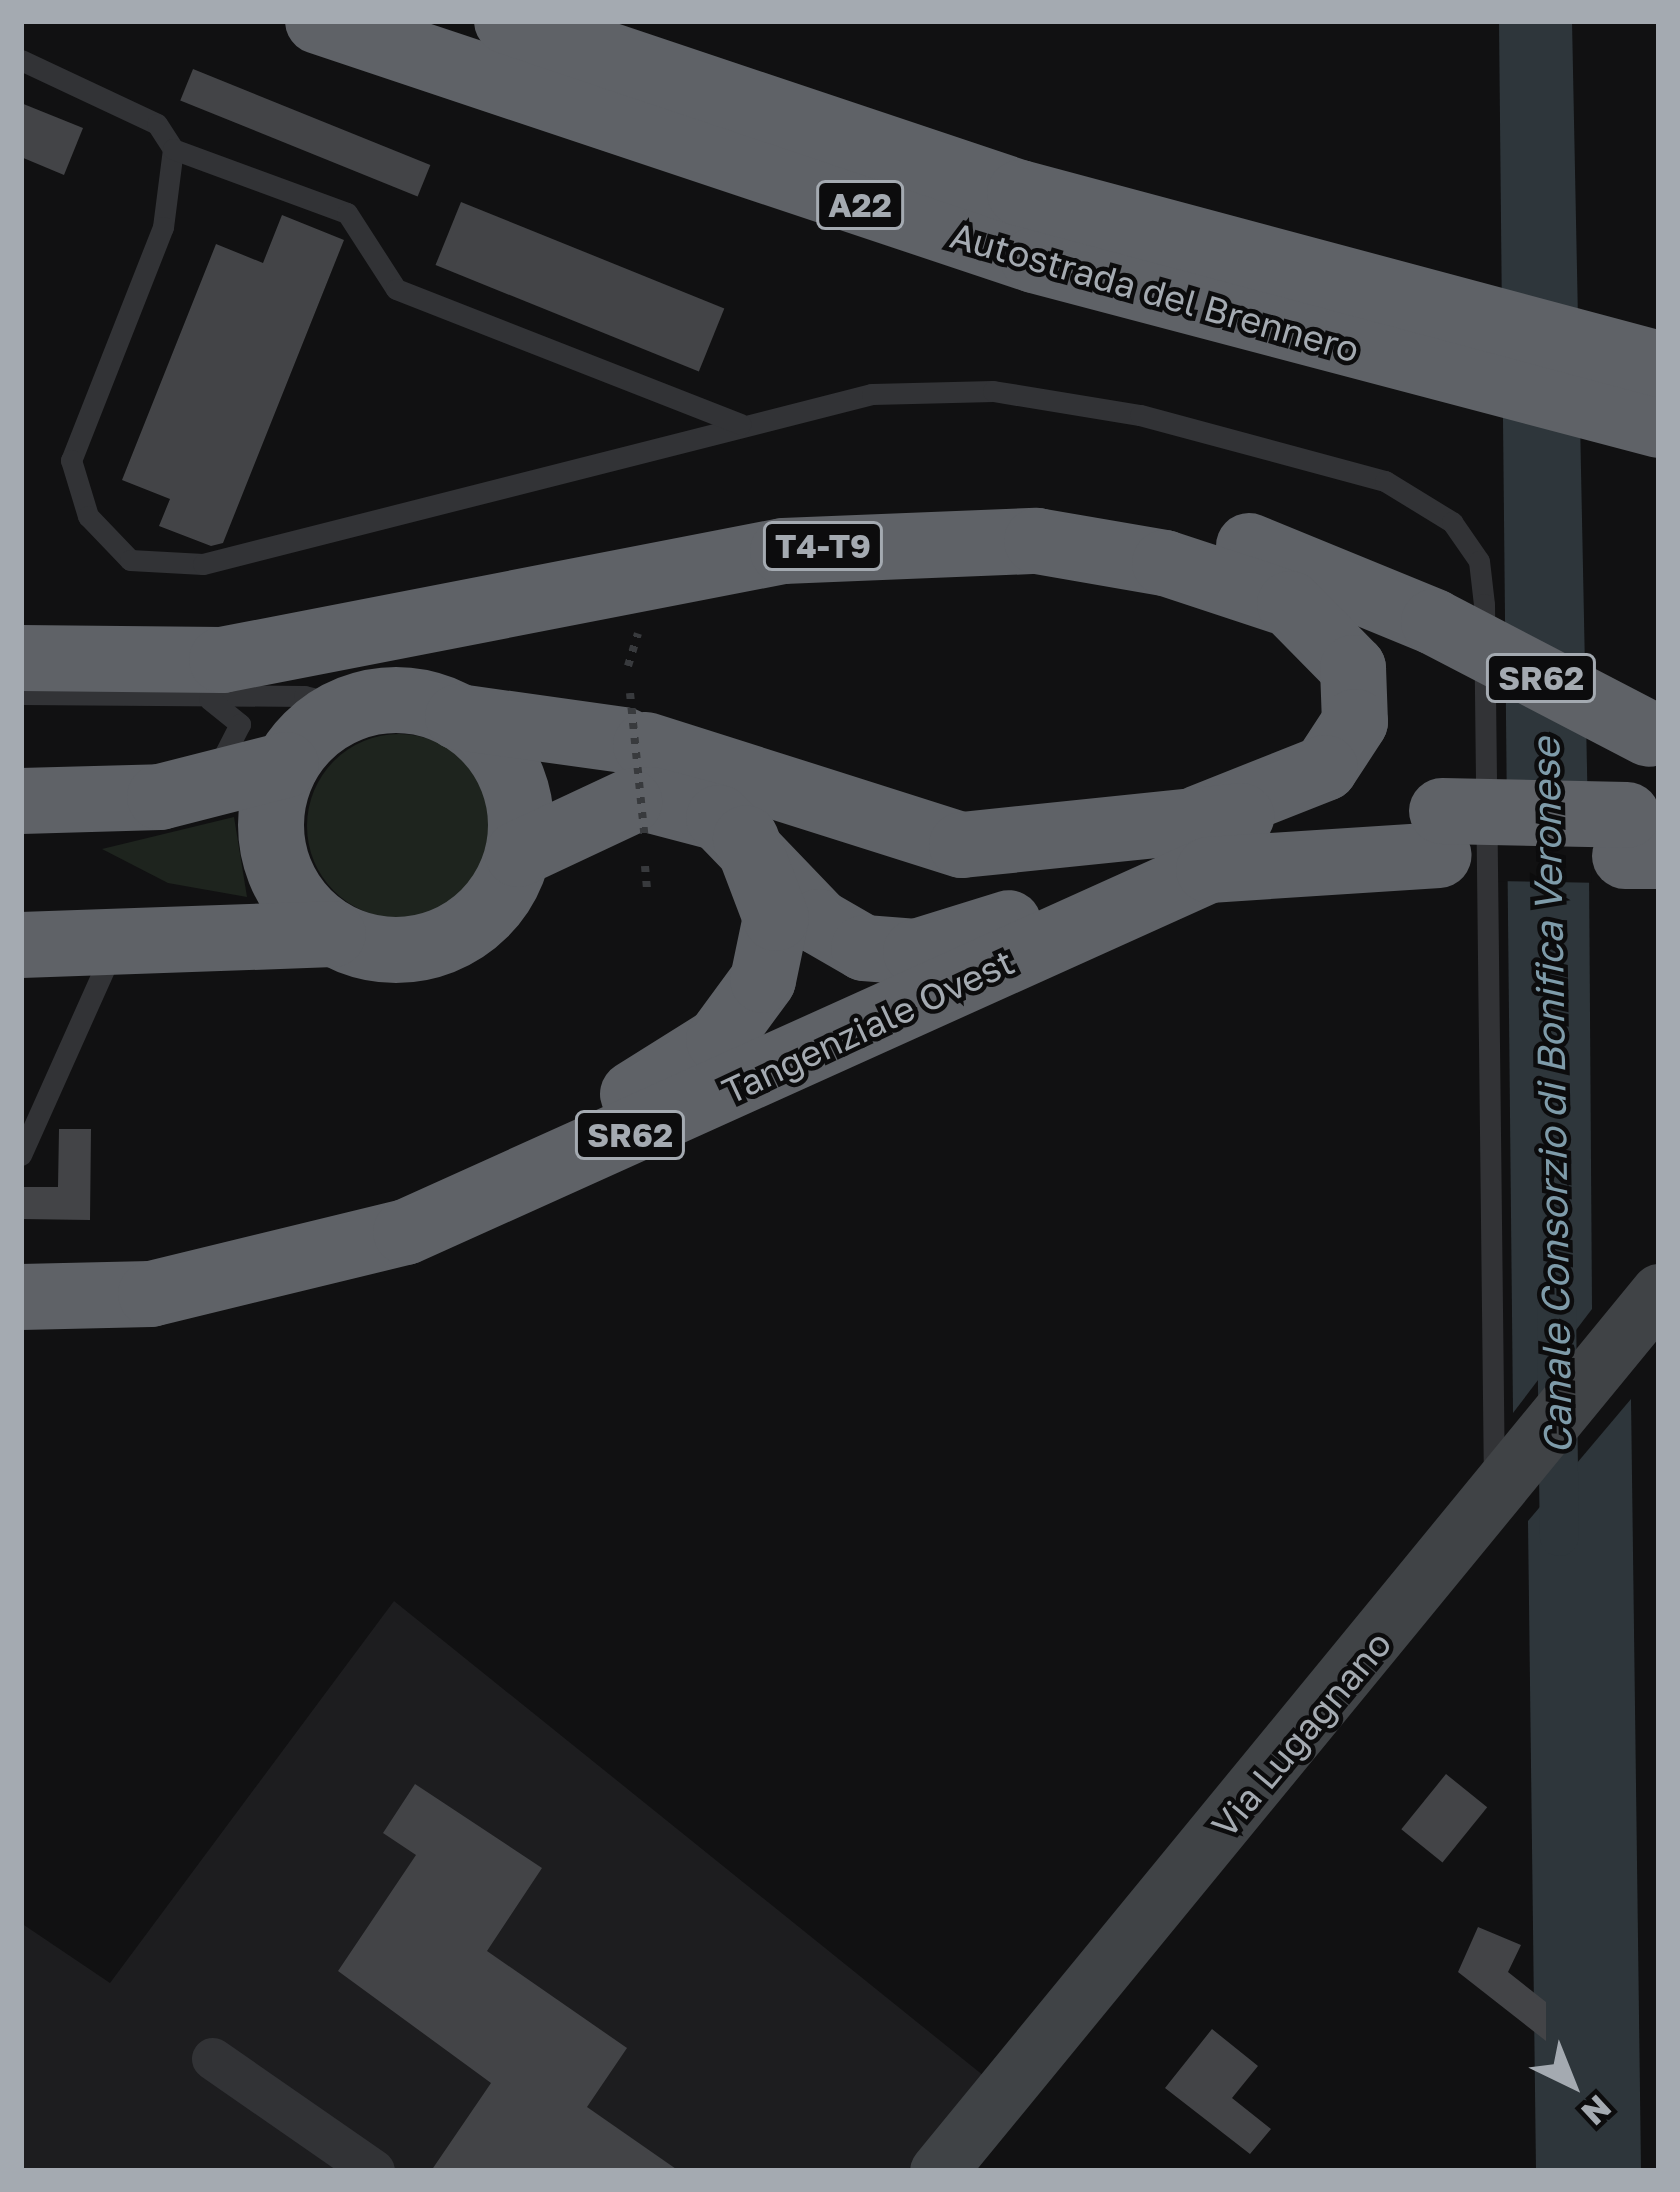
<!DOCTYPE html>
<html>
<head>
<meta charset="utf-8">
<style>
  body { margin:0 }
  #map { position:relative; width:1680px; height:2192px; overflow:hidden; background:#111112; font-family:"Golos Text",sans-serif }
  div>[style] { position:absolute }
  [style*='--x'] { left:calc(var(--x)*1px); top:calc(var(--y)*1px); width:calc(var(--w)*1px); rotate:calc(var(--a)*1deg) }
  .built>* { inset:0; background:#1d1d1f }
  .green>* { inset:0; background:#1e241e }
  .round { border-radius:50% }
  .water>* { inset:0; background:#2e363b }
  .pier>* { inset:0; background:#111112; transform-origin:0 0 }
  .canal>* { height:39px; margin:-19.5px; padding:0 19.5px; transform-origin:19.5px; border-radius:19.5px; background:#2e363b }
  .building>* { inset:0; background:#434447; transform-origin:0 0 }
  .path>* { height:8px; margin-top:-4px; transform-origin:0; background:repeating-linear-gradient(90deg,#383a3d 0 6px,transparent 0 15px) }
  .lane>* { height:21px; margin:-10.5px; padding:0 10.5px; transform-origin:10.5px; border-radius:10.5px; background:#323336 }
  .street>* { height:42px; margin:-21px; padding:0 21px; transform-origin:21px; border-radius:21px; background:#323336 }
  .secondary>* { height:57px; margin:-28.5px; padding:0 28.5px; transform-origin:28.5px; border-radius:28.5px; background:#404346 }
  .highway>* { height:66px; margin:-33px; padding:0 33px; transform-origin:33px; border-radius:33px; background:#5f6267 }
  .highway>.ring { margin:-33px; padding:0; box-sizing:content-box; background:none; border:66px solid #5f6267; border-radius:50% }
  .path-bridge>* { height:8px; margin-top:-4px; transform-origin:0; background:repeating-linear-gradient(90deg,#383a3d 0 6px,transparent 0 15px) }
  .highway-bridge>* { height:66px; margin:-33px; padding:0 33px; transform-origin:33px; border-radius:33px; background:#5f6267 }
  span { translate:-50% -50%; white-space:nowrap; text-align:center; line-height:1.15; -webkit-text-stroke:9px #0c0c0d; paint-order:stroke }
  .shield-label span { padding:3px 9px; background:#0c0c0d; border:3px solid; border-radius:9px; -webkit-text-stroke-width:0 }
  .shield-label { font-size:33px; color:#a4aab1; font-weight:700 }
  .street-label { font-size:36px; color:#a4aab1 }
  .water-label { font-size:39px; color:#7e9ba9; font-style:italic }
  .frame { position:absolute; inset:0; border:24px solid #a4aab1; pointer-events:none }
  .north { position:absolute; left:1512px; top:2024px; width:120px; height:120px; -webkit-text-stroke:9px #0c0c0d; paint-order:stroke; rotate:137deg; font-size:33px; font-weight:700; line-height:48px; text-align:center; color:#a4aab1 }
  .north::after { content:''; display:block; margin:auto; width:42px; height:54px; background:#a4aab1; clip-path:polygon(50% 0,100% 100%,50% 72%,0 100%) }
</style>
</head>
<body>
<div id="map">
  <div class="built">
    <div style="clip-path:polygon(394px 1601px,984px 2076px,907px 2171px,21px 2171px,21px 1923px,110px 1983px)"></div>
  </div>
  <div class="green">
    <div class="round" style="left:307px;top:734px;width:184px;height:184px"></div>
    <div style="clip-path:polygon(234px 817px,247px 897px,168px 883px,102px 849px)"></div>
  </div>
  <div class="water">
    <div style="clip-path:polygon(1499px 21px,1572px 21px,1589px 868px,1592px 1309px,1513px 1413px)"></div>
    <div style="clip-path:polygon(1631px 1399px,1641px 2171px,1536px 2171px,1528px 1521px)"></div>
  </div>
  <div class="pier">
    <div style="left:1496px;top:795px;width:97px;height:86px;rotate:1deg"></div>
  </div>
  <div class="canal">
    <div style="--x:1556;--y:1306;--w:230;--a:89.3"></div>
  </div>
  <div class="building">
    <div style="left:193px;top:69px;width:256px;height:34px;rotate:22deg"></div>
    <div style="clip-path:polygon(21px 103px,83px 128px,64px 175px,21px 157px)"></div>
    <div style="left:461px;top:202px;width:284px;height:68px;rotate:22deg"></div>
    <div style="clip-path:polygon(282px 215px,344px 240px,223px 543px,211px 546px,159px 526px,170px 499px,122px 480px,216px 244px,263px 263px)"></div>
    <div style="clip-path:polygon(59px 1129px,91px 1129px,90px 1220px,21px 1219px,21px 1187px,58px 1187px)"></div>
    <div style="left:1446px;top:1774px;width:53px;height:71px;rotate:39deg"></div>
    <div style="clip-path:polygon(415px 1784px,542px 1868px,487px 1951px,627px 2048px,587px 2107px,679px 2171px,431px 2171px,491px 2083px,338px 1971px,416px 1855px,383px 1833px)"></div>
    <div style="clip-path:polygon(1478px 1927px,1521px 1945px,1508px 1972px,1546px 2002px,1546px 2041px,1458px 1972px)"></div>
    <div style="clip-path:polygon(1212px 2029px,1258px 2066px,1232px 2098px,1271px 2129px,1250px 2154px,1165px 2088px)"></div>
  </div>
  <div class="path">
    <div style="--x:628;--y:666;--w:34;--a:-73"></div>
    <div style="--x:645;--y:866;--w:24;--a:85"></div>
  </div>
  <div class="lane">
    <div style="--x:21;--y:60;--w:150;--a:25.2"></div>
    <div style="--x:157;--y:124;--w:30;--a:57"></div>
    <div style="--x:173;--y:149;--w:79;--a:97.3"></div>
    <div style="--x:163;--y:227;--w:251;--a:111.5"></div>
    <div style="--x:71;--y:460;--w:59;--a:73.1"></div>
    <div style="--x:88;--y:516;--w:61;--a:46.3"></div>
    <div style="--x:130;--y:560;--w:73;--a:3.1"></div>
    <div style="--x:203;--y:564;--w:690;--a:-14.26"></div>
    <div style="--x:872;--y:394;--w:121;--a:-1.4"></div>
    <div style="--x:993;--y:391;--w:149;--a:9.3"></div>
    <div style="--x:1140;--y:415;--w:254;--a:15.1"></div>
    <div style="--x:1385;--y:481;--w:79;--a:31.5"></div>
    <div style="--x:1452;--y:522;--w:47;--a:55.3"></div>
    <div style="--x:1479;--y:561;--w:43;--a:83.4"></div>
    <div style="--x:1484;--y:604;--w:875;--a:89.35"></div>
    <div style="--x:173;--y:149;--w:185;--a:20.2"></div>
    <div style="--x:347;--y:213;--w:90;--a:57.2"></div>
    <div style="--x:396;--y:289;--w:370;--a:21.4"></div>
    <div style="--x:21;--y:694;--w:283;--a:0.4"></div>
    <div style="--x:304;--y:696;--w:52;--a:13.2"></div>
    <div style="--x:209;--y:699;--w:40;--a:39"></div>
    <div style="--x:240;--y:724;--w:46;--a:117.1"></div>
    <div style="--x:21;--y:1155;--w:222;--a:-65.9"></div>
  </div>
  <div class="street">
    <div style="--x:213;--y:2059;--w:196;--a:34.8"></div>
  </div>
  <div class="secondary">
    <div style="--x:938;--y:2171;--w:1137;--a:-50.64"></div>
  </div>
  <div class="highway">
    <div style="--x:318;--y:21;--w:755;--a:18.46"></div>
    <div style="--x:1034;--y:260;--w:646;--a:14.79"></div>
    <div style="--x:507;--y:21;--w:541;--a:18.54"></div>
    <div style="--x:1020;--y:193;--w:661;--a:14.98"></div>
    <div style="--x:1249;--y:546;--w:200;--a:22.3"></div>
    <div style="--x:21;--y:658;--w:201;--a:0.6"></div>
    <div style="--x:222;--y:660;--w:571;--a:-11"></div>
    <div style="--x:783;--y:551;--w:254;--a:-2.3"></div>
    <div style="--x:1037;--y:541;--w:130;--a:9.8"></div>
    <div style="--x:1165;--y:563;--w:132;--a:18.2"></div>
    <div style="--x:1290;--y:604;--w:90;--a:45.5"></div>
    <div style="--x:1353;--y:668;--w:54;--a:87.9"></div>
    <div style="--x:1355;--y:722;--w:55;--a:123.1"></div>
    <div style="--x:1325;--y:768;--w:136;--a:158.4"></div>
    <div class="ring" style="left:271px;top:700px;width:184px;height:184px"></div>
    <div style="--x:458;--y:717;--w:168;--a:7.9"></div>
    <div style="--x:646;--y:745;--w:331;--a:17.6"></div>
    <div style="--x:962;--y:845;--w:281;--a:-5.9"></div>
    <div style="--x:651;--y:800;--w:70;--a:14.8"></div>
    <div style="--x:719;--y:818;--w:144;--a:46.1"></div>
    <div style="--x:819;--y:922;--w:52;--a:30"></div>
    <div style="--x:864;--y:948;--w:52;--a:4.4"></div>
    <div style="--x:916;--y:952;--w:97;--a:-17.3"></div>
    <div style="--x:21;--y:801;--w:139;--a:-1.6"></div>
    <div style="--x:160;--y:797;--w:130;--a:-14.3"></div>
    <div style="--x:518;--y:854;--w:123;--a:-25.1"></div>
    <div style="--x:1625;--y:856;--w:34;--a:0"></div>
    <div style="--x:21;--y:945;--w:312;--a:-2"></div>
    <div style="--x:633;--y:1094;--w:102;--a:-32.1"></div>
    <div style="--x:719;--y:1040;--w:74;--a:-53.7"></div>
    <div style="--x:763;--y:980;--w:63;--a:-78.2"></div>
    <div style="--x:776;--y:918;--w:85;--a:-110.8"></div>
    <div style="--x:21;--y:1297;--w:130;--a:-1.3"></div>
    <div style="--x:151;--y:1294;--w:262;--a:-13.7"></div>
    <div style="--x:406;--y:1232;--w:881;--a:-24.27"></div>
    <div style="--x:1209;--y:870;--w:230;--a:-3.7"></div>
  </div>
  <div class="path-bridge">
    <div style="--x:630;--y:693;--w:149;--a:84.2"></div>
  </div>
  <div class="highway-bridge">
    <div style="--x:1434;--y:622;--w:242;--a:27.5"></div>
    <div style="--x:1442;--y:811;--w:185;--a:1.2"></div>
  </div>
  <div class="shield-label">
    <span style="left:860px;top:205px">A22</span>
    <span style="left:823px;top:546px">T4-T9</span>
    <span style="left:1541px;top:678px">SR62</span>
    <span style="left:630px;top:1135px">SR62</span>
  </div>
  <div class="street-label">
    <span style="left:1155px;top:292px;rotate:16deg">Autostrada del Brennero</span>
    <span style="left:868px;top:1026px;rotate:-25deg">Tangenziale Ovest</span>
    <span style="left:1301px;top:1734px;rotate:-50deg">Via Lugagnano</span>
  </div>
  <div class="water-label">
    <span style="left:1552px;top:1096px;rotate:-91deg">Canale Consorzio di Bonifica Veronese</span>
  </div>
  <div class="frame"></div>
  <div class="north">N</div>
</div>
</body>
</html>
